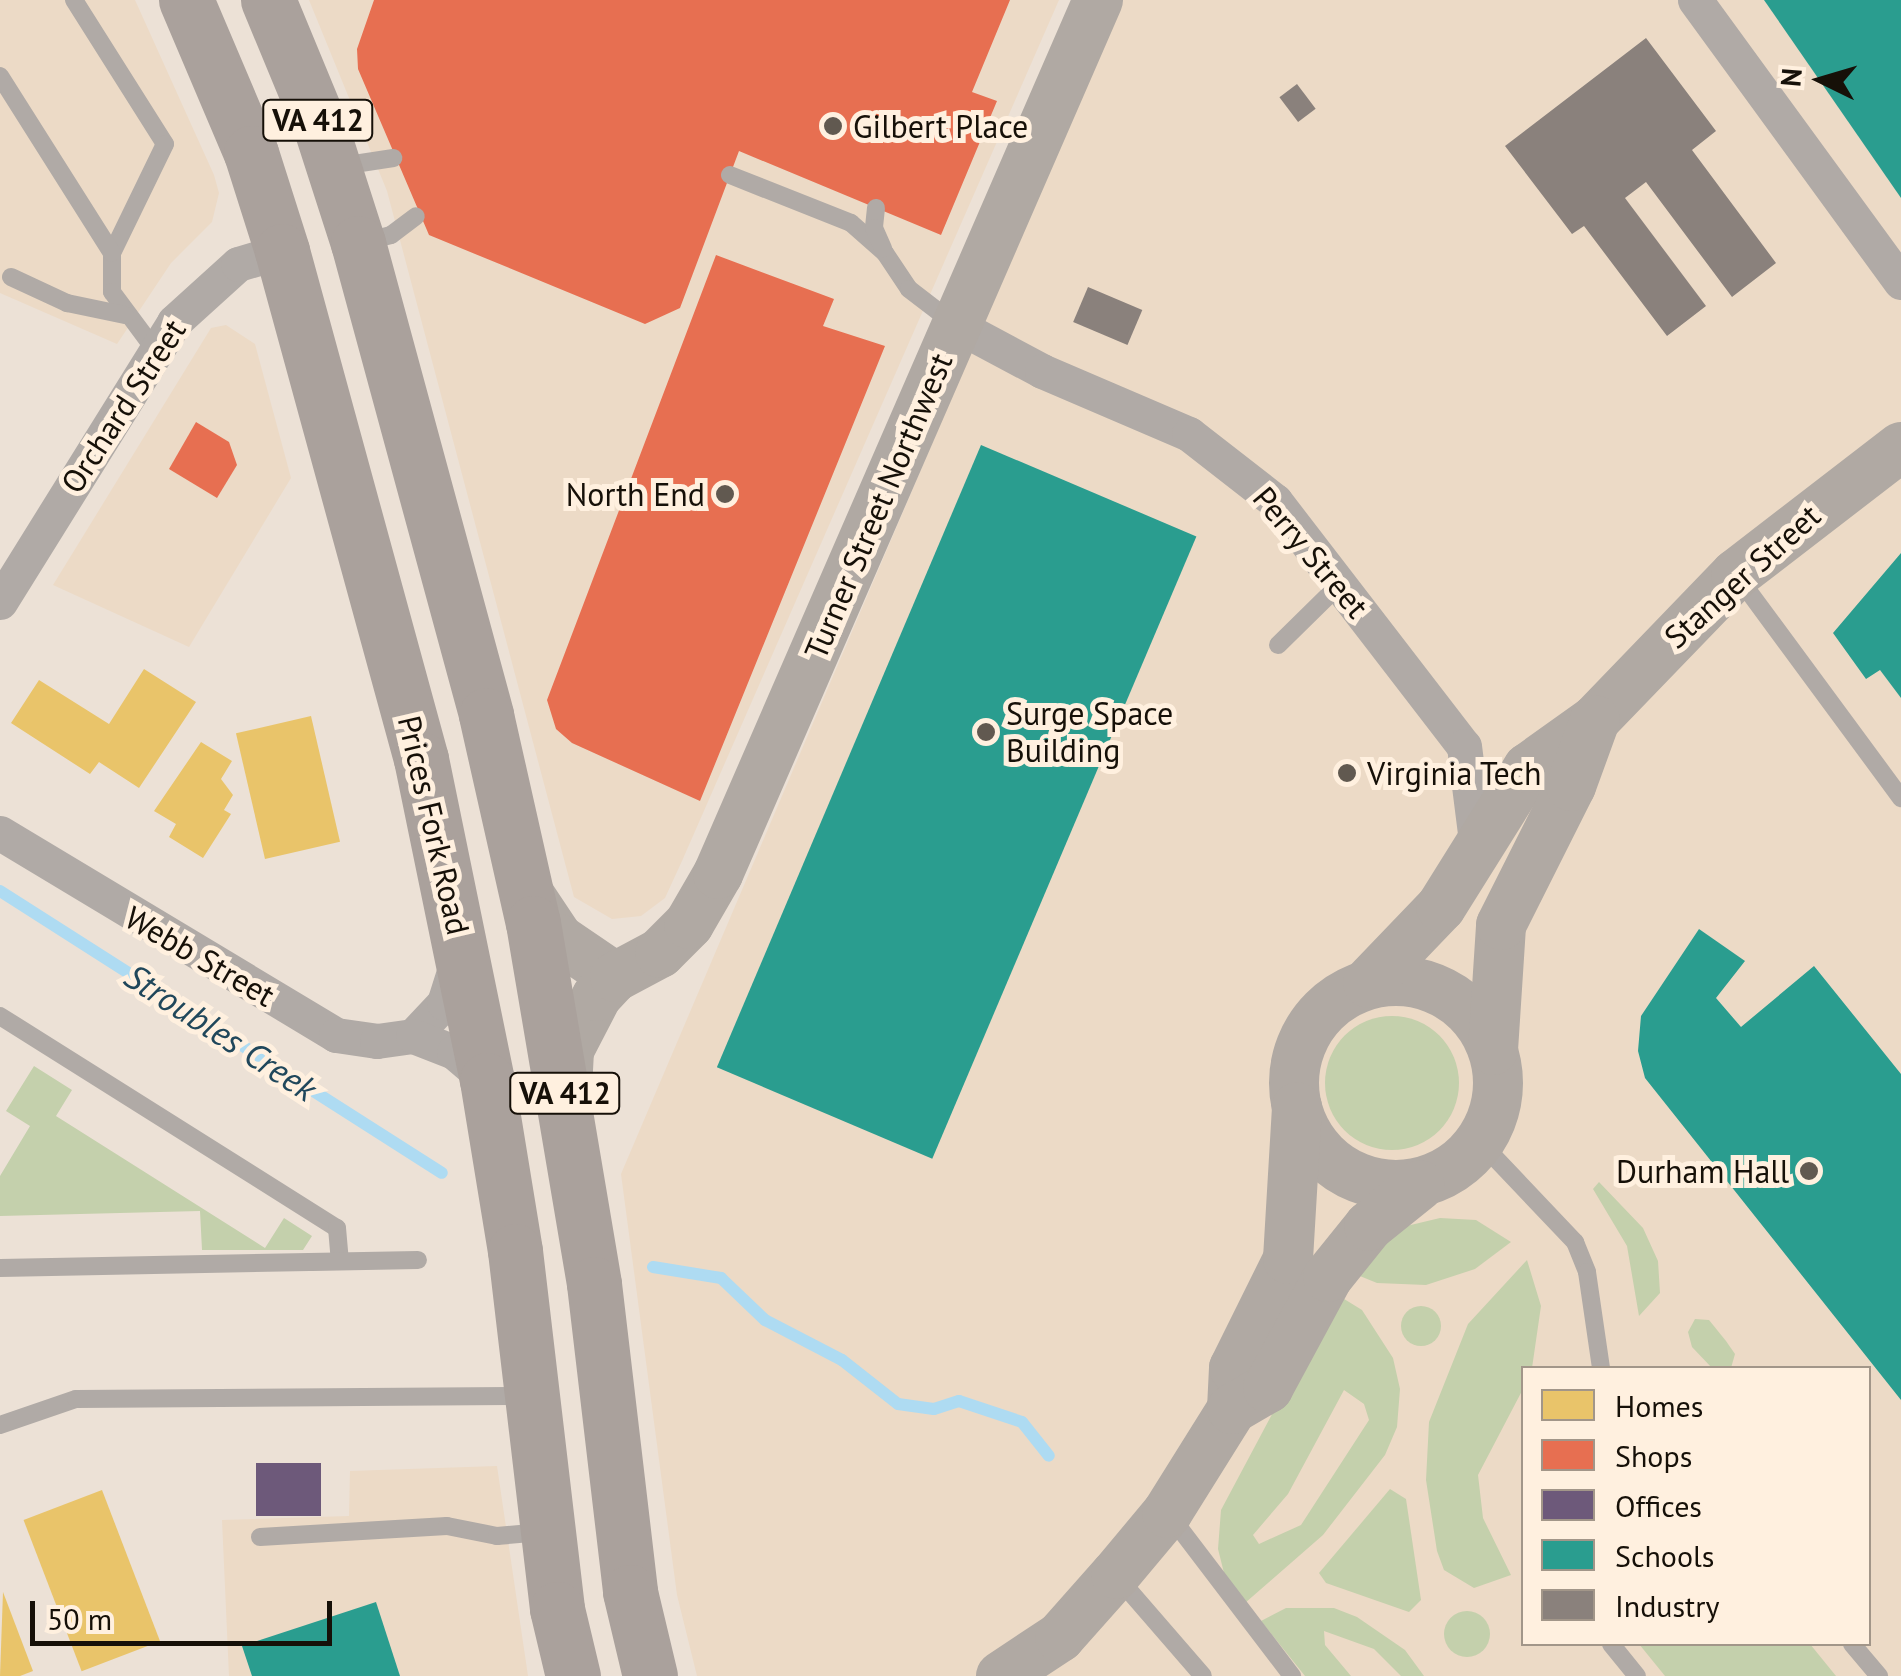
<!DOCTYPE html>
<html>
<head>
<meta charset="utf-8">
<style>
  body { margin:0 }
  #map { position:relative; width:1901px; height:1676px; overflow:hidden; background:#ece1d6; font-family:"PT Sans",sans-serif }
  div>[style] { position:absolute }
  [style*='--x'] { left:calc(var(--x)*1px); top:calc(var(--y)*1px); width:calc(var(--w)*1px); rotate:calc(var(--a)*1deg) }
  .built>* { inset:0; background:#ecdac6 }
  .green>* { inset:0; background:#c4d0ac }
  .round { border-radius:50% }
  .homes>* { inset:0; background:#e9c46a; transform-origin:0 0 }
  .shops>* { inset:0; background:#e76f51 }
  .offices>* { inset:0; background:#6d597a; transform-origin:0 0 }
  .schools>* { inset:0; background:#2a9d8f; transform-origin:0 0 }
  .industry>* { inset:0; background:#8a817c; transform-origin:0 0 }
  .stream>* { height:12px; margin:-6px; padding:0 6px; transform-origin:6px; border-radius:6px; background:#aedbf2 }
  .lane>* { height:18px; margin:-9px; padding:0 9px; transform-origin:9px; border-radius:9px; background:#b0aaa6 }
  .street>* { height:35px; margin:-17.5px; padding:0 17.5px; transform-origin:17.5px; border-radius:17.5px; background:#b0aaa6 }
  .secondary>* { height:50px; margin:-25px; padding:0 25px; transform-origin:25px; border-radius:25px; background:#b0a9a3 }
  .secondary>.ring { margin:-25px; padding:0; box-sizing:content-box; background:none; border:50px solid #b0a9a3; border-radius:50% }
  .primary>* { height:55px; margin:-27.5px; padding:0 27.5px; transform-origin:27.5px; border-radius:27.5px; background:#aaa19c }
  .dots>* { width:28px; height:28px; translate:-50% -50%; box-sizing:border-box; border:5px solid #fff0df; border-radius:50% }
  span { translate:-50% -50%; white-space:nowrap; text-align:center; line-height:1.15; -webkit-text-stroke:10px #fff0df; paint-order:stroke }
  .shield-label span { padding:2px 8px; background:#fff0df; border:2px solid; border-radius:8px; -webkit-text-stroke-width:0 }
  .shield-label { font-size:30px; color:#161008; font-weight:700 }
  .poi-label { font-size:32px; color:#161008 }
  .left { translate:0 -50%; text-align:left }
  .right { translate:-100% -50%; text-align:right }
  .street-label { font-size:32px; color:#161008 }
  .water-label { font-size:35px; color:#20475b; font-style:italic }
  .legend { position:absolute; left:1521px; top:1366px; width:350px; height:280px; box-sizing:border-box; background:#fff0df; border:2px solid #a29689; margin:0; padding:12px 18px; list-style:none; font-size:30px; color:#161008 }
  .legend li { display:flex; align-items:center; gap:20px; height:50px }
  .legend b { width:50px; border:2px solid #a29689 }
  .north { position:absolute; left:1771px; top:30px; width:100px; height:100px; -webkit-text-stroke:8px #fff0df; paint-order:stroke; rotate:275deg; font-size:28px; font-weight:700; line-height:40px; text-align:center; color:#161008 }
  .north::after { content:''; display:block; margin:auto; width:35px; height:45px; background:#161008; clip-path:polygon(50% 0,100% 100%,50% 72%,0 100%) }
  .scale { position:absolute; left:30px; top:1601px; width:302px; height:45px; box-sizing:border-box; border:5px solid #161008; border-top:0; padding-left:12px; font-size:30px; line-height:35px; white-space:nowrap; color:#161008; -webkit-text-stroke:8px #fff0df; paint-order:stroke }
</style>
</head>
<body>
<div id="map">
  <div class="built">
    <div style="clip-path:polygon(0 0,135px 0,214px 175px,219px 193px,212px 222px,171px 263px,117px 344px,0 293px)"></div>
    <div style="clip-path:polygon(309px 0,1059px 0,682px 861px,665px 898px,641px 916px,612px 919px,574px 897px,387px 191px)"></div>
    <div style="clip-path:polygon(evenodd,1121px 0,1901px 0,1901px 1676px,697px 1676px,677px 1595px,621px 1174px,1121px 0,1524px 1368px,1868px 1368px,1868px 1644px,1524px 1644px,1524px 1368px)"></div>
    <div style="clip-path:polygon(226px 325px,255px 344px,291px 478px,189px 647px,53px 585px,211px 328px)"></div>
    <div style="clip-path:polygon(497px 1466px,528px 1676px,229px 1676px,222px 1520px,349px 1516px,350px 1471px)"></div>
  </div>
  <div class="green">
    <div class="round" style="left:1325px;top:1016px;width:134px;height:134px"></div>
    <div style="clip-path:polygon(34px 1066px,72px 1090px,56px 1116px,265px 1248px,284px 1218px,312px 1236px,303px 1250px,202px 1250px,200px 1211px,0 1216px,0 1176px,30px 1126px,6px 1111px)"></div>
    <div style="clip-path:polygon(1599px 1182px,1643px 1228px,1658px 1261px,1660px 1293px,1639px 1316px,1627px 1246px,1593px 1189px)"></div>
    <div style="clip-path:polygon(1440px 1218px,1476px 1220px,1511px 1242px,1475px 1269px,1426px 1285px,1377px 1283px,1350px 1272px,1394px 1229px)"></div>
    <div style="clip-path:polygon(1527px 1260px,1541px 1306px,1532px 1368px,1524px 1368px,1523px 1389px,1478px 1475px,1483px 1518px,1511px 1575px,1474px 1588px,1444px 1570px,1437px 1551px,1426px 1480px,1429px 1422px,1468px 1324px)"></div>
    <div style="clip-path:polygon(evenodd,1336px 1294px,1362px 1310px,1393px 1358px,1400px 1389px,1397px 1427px,1385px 1455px,1323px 1535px,1245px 1603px,1224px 1573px,1218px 1549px,1221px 1510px,1336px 1294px,1344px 1390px,1364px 1404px,1369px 1420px,1301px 1525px,1259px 1544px,1253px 1535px,1288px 1494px,1344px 1390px)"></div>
    <div class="round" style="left:1401px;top:1306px;width:40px;height:40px"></div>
    <div style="clip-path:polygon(1695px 1319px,1709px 1320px,1726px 1341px,1735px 1354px,1731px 1368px,1712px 1368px,1692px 1347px,1688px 1332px)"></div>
    <div style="clip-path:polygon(1390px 1489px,1406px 1499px,1421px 1600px,1409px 1612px,1326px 1583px,1319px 1573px)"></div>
    <div style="clip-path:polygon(1286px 1608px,1334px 1608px,1357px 1617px,1405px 1650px,1424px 1676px,1401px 1676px,1374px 1649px,1324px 1631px,1325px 1645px,1351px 1676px,1305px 1676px,1261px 1621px)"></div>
    <div class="round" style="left:1444px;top:1611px;width:46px;height:46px"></div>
    <div style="clip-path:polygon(1639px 1644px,1810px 1644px,1836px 1676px,1665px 1676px)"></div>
  </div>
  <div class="homes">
    <div style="clip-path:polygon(144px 669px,196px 702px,139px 788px,99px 762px,90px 774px,11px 723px,39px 680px,109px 724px)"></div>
    <div style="left:311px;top:716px;width:129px;height:77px;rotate:77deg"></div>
    <div style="clip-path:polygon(201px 742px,232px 761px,221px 779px,233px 795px,224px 810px,231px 814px,203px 858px,169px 837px,176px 824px,154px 811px)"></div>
    <div style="left:102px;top:1490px;width:162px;height:84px;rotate:69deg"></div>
    <div style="clip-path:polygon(3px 1592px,33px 1671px,20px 1676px,0 1676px)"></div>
  </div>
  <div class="shops">
    <div style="clip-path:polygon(374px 0,1010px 0,972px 92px,997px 101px,941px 235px,739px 151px,680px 308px,645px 324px,429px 235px,358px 69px,357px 49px)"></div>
    <div style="clip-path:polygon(716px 255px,834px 299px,823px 326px,885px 346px,700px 801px,572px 743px,556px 729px,547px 700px)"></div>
    <div style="clip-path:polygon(196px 422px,229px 442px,237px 465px,217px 498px,169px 469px)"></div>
  </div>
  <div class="offices">
    <div style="left:256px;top:1463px;width:65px;height:53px"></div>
  </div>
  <div class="schools">
    <div style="clip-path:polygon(1764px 0,1901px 0,1901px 198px)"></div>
    <div style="left:981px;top:445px;width:234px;height:676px;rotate:23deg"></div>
    <div style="clip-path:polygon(1901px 553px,1901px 698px,1880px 670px,1866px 679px,1833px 633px)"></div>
    <div style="clip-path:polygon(1699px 929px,1745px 961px,1716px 998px,1741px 1027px,1814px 966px,1901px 1074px,1901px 1400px,1645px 1078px,1638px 1051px,1641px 1016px)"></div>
    <div style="clip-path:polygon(376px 1602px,400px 1676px,252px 1676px,242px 1646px)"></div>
  </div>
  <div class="industry">
    <div style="clip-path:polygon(1646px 38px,1716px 131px,1692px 150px,1776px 263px,1732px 297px,1646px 182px,1625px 198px,1706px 306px,1667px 336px,1584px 226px,1572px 234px,1505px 146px)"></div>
    <div style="left:1297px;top:84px;width:31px;height:22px;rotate:53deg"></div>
    <div style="left:1088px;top:287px;width:59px;height:38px;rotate:23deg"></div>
  </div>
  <div class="stream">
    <div style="--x:0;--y:891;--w:524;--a:32.54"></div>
    <div style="--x:653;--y:1267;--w:69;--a:9.2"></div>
    <div style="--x:721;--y:1278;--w:61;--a:43.7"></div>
    <div style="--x:765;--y:1320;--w:87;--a:27.5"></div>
    <div style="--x:842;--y:1360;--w:71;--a:38.2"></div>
    <div style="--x:898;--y:1404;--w:36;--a:8"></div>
    <div style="--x:934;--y:1409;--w:26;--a:-18"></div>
    <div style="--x:959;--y:1401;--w:66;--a:18.4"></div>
    <div style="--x:1022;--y:1422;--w:43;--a:51.5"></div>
  </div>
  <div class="lane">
    <div style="--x:74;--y:0;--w:170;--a:57.7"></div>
    <div style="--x:165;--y:144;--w:121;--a:115.9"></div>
    <div style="--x:112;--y:253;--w:39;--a:90"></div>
    <div style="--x:112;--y:292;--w:72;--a:53.4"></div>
    <div style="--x:0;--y:76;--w:209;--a:57.7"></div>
    <div style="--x:341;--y:166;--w:53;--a:-8.7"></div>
    <div style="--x:730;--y:175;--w:130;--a:21.6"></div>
    <div style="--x:851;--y:223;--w:45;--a:41.4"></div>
    <div style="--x:885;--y:253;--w:43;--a:56.3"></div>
    <div style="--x:909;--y:289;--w:54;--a:37.5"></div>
    <div style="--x:876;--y:208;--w:20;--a:96"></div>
    <div style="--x:874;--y:228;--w:22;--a:66"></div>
    <div style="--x:363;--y:242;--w:29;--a:-14"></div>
    <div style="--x:391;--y:235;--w:31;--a:-37"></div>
    <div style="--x:11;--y:277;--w:62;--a:24.9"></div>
    <div style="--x:67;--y:303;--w:59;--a:11.7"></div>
    <div style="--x:1738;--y:577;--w:275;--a:53.6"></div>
    <div style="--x:1278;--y:645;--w:87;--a:-44.5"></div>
    <div style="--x:0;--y:1016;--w:398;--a:32.2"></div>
    <div style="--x:337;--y:1228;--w:33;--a:85"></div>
    <div style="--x:1481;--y:1143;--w:137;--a:46.5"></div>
    <div style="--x:1575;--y:1242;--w:32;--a:68"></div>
    <div style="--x:1587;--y:1272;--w:97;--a:81.7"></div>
    <div style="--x:0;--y:1268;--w:418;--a:-1.1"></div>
    <div style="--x:0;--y:1425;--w:80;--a:-18.9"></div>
    <div style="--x:76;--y:1399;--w:450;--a:-0.4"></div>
    <div style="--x:1171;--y:1517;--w:200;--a:52.7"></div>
    <div style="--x:260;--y:1537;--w:187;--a:-3.4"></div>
    <div style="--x:447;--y:1526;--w:51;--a:11.3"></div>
    <div style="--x:497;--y:1536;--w:45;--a:-5.1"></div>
    <div style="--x:1119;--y:1579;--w:128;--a:49.1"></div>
    <div style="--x:1611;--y:1644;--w:41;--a:50.9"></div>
    <div style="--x:1852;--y:1644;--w:42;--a:49.8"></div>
  </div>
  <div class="street">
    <div style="--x:1695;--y:0;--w:349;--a:53.9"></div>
    <div style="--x:956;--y:325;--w:98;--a:28.1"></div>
    <div style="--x:1042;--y:371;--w:160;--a:23.2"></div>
    <div style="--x:1189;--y:434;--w:109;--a:37.9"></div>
    <div style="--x:1275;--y:501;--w:309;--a:52.4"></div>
    <div style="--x:1464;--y:746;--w:104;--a:82.8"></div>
    <div style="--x:0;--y:602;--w:330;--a:-58.1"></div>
    <div style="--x:174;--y:322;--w:86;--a:-42.2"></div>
    <div style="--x:238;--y:264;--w:46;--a:-16.5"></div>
    <div style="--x:0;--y:833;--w:392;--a:31"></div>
    <div style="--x:336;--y:1035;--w:41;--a:8.3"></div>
    <div style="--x:377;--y:1041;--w:36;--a:-8"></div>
    <div style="--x:413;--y:1036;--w:45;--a:-46.8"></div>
    <div style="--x:444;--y:1003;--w:46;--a:-72.3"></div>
    <div style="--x:413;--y:1036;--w:44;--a:21.3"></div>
    <div style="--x:454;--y:1052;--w:43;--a:40.3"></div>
  </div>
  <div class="secondary">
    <div style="--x:525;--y:888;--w:61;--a:56.3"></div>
    <div style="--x:559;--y:939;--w:68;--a:34.2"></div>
    <div class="ring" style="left:1294px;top:981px;width:154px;height:154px"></div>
    <div style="--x:1368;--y:983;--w:105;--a:-46.2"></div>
    <div style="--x:1441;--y:907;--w:164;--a:-58"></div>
    <div style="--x:1528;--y:768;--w:82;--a:-35.6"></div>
    <div style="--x:1595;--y:720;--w:203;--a:-46"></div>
    <div style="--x:1736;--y:574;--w:208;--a:-37.6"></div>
    <div style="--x:1493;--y:1050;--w:125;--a:-86.3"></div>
    <div style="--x:1501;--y:925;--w:156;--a:-63.3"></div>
    <div style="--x:1571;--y:786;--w:70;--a:-70"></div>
    <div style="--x:567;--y:1089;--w:39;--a:-87"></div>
    <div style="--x:569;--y:1050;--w:61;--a:-62.6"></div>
    <div style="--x:597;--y:996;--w:26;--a:-47"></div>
    <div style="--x:615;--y:977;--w:51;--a:-28.1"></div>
    <div style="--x:660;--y:953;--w:41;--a:-45"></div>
    <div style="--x:689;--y:924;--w:58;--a:-59.9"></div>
    <div style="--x:718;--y:874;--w:953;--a:-66.5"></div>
    <div style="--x:1232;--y:1409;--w:41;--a:-87.2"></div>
    <div style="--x:1234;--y:1368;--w:122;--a:-63.6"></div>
    <div style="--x:1288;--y:1259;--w:152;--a:-86.6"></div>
    <div style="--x:1001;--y:1676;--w:71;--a:-33.5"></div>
    <div style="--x:1060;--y:1637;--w:84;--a:-48.4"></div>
    <div style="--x:1116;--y:1574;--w:80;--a:-50.1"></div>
    <div style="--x:1167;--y:1513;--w:123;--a:-58"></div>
    <div style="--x:1232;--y:1409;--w:42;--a:-30.3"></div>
    <div style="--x:1268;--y:1388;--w:126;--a:-61.6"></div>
    <div style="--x:1328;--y:1277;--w:65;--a:-51.2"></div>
    <div style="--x:1369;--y:1226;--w:65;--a:-38.8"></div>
  </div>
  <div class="primary">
    <div style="--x:186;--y:0;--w:166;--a:67"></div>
    <div style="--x:251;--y:153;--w:103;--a:72.4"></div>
    <div style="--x:282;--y:251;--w:527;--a:74.7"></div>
    <div style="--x:421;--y:759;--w:328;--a:78.4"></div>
    <div style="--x:487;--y:1080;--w:173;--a:80.7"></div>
    <div style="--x:515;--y:1251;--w:360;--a:83.3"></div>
    <div style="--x:557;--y:1609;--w:69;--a:76.6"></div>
    <div style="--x:268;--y:0;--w:139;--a:67.5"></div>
    <div style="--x:321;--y:128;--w:121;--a:72.2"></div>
    <div style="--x:358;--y:243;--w:489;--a:74.8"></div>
    <div style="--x:486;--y:715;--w:213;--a:77.3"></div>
    <div style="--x:533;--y:923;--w:366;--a:80.4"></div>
    <div style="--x:594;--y:1284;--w:310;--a:83.3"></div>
    <div style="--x:630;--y:1592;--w:86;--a:76.6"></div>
  </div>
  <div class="dots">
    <div style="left:833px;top:126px;background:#615950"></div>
    <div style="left:725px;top:494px;background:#615950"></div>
    <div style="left:986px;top:732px;background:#615950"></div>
    <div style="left:1347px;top:773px;background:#615950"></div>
    <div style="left:1809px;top:1171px;background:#615950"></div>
  </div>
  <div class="shield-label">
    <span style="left:318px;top:120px">VA 412</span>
    <span style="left:565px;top:1093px">VA 412</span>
  </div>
  <div class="poi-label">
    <span class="left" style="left:853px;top:126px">Gilbert Place</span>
    <span class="right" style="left:705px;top:494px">North End</span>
    <span class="left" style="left:1006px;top:732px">Surge Space<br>Building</span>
    <span class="left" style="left:1367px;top:773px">Virginia Tech</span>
    <span class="right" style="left:1789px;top:1171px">Durham Hall</span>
  </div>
  <div class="street-label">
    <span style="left:123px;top:406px;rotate:-57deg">Orchard Street</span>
    <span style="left:878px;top:506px;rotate:-67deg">Turner Street Northwest</span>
    <span style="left:1311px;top:552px;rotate:50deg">Perry Street</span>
    <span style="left:1742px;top:576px;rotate:-42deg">Stanger Street</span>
    <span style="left:434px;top:825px;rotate:77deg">Prices Fork Road</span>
    <span style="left:200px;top:956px;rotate:30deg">Webb Street</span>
  </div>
  <div class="water-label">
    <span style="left:221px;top:1032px;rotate:33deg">Stroubles Creek</span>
  </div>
  <ul class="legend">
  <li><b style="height:28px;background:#e9c46a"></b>Homes</li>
  <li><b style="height:28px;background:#e76f51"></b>Shops</li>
  <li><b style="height:28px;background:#6d597a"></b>Offices</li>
  <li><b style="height:28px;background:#2a9d8f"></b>Schools</li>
  <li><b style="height:28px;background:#8a817c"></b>Industry</li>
  </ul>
  <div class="north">N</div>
  <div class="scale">50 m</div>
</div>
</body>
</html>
